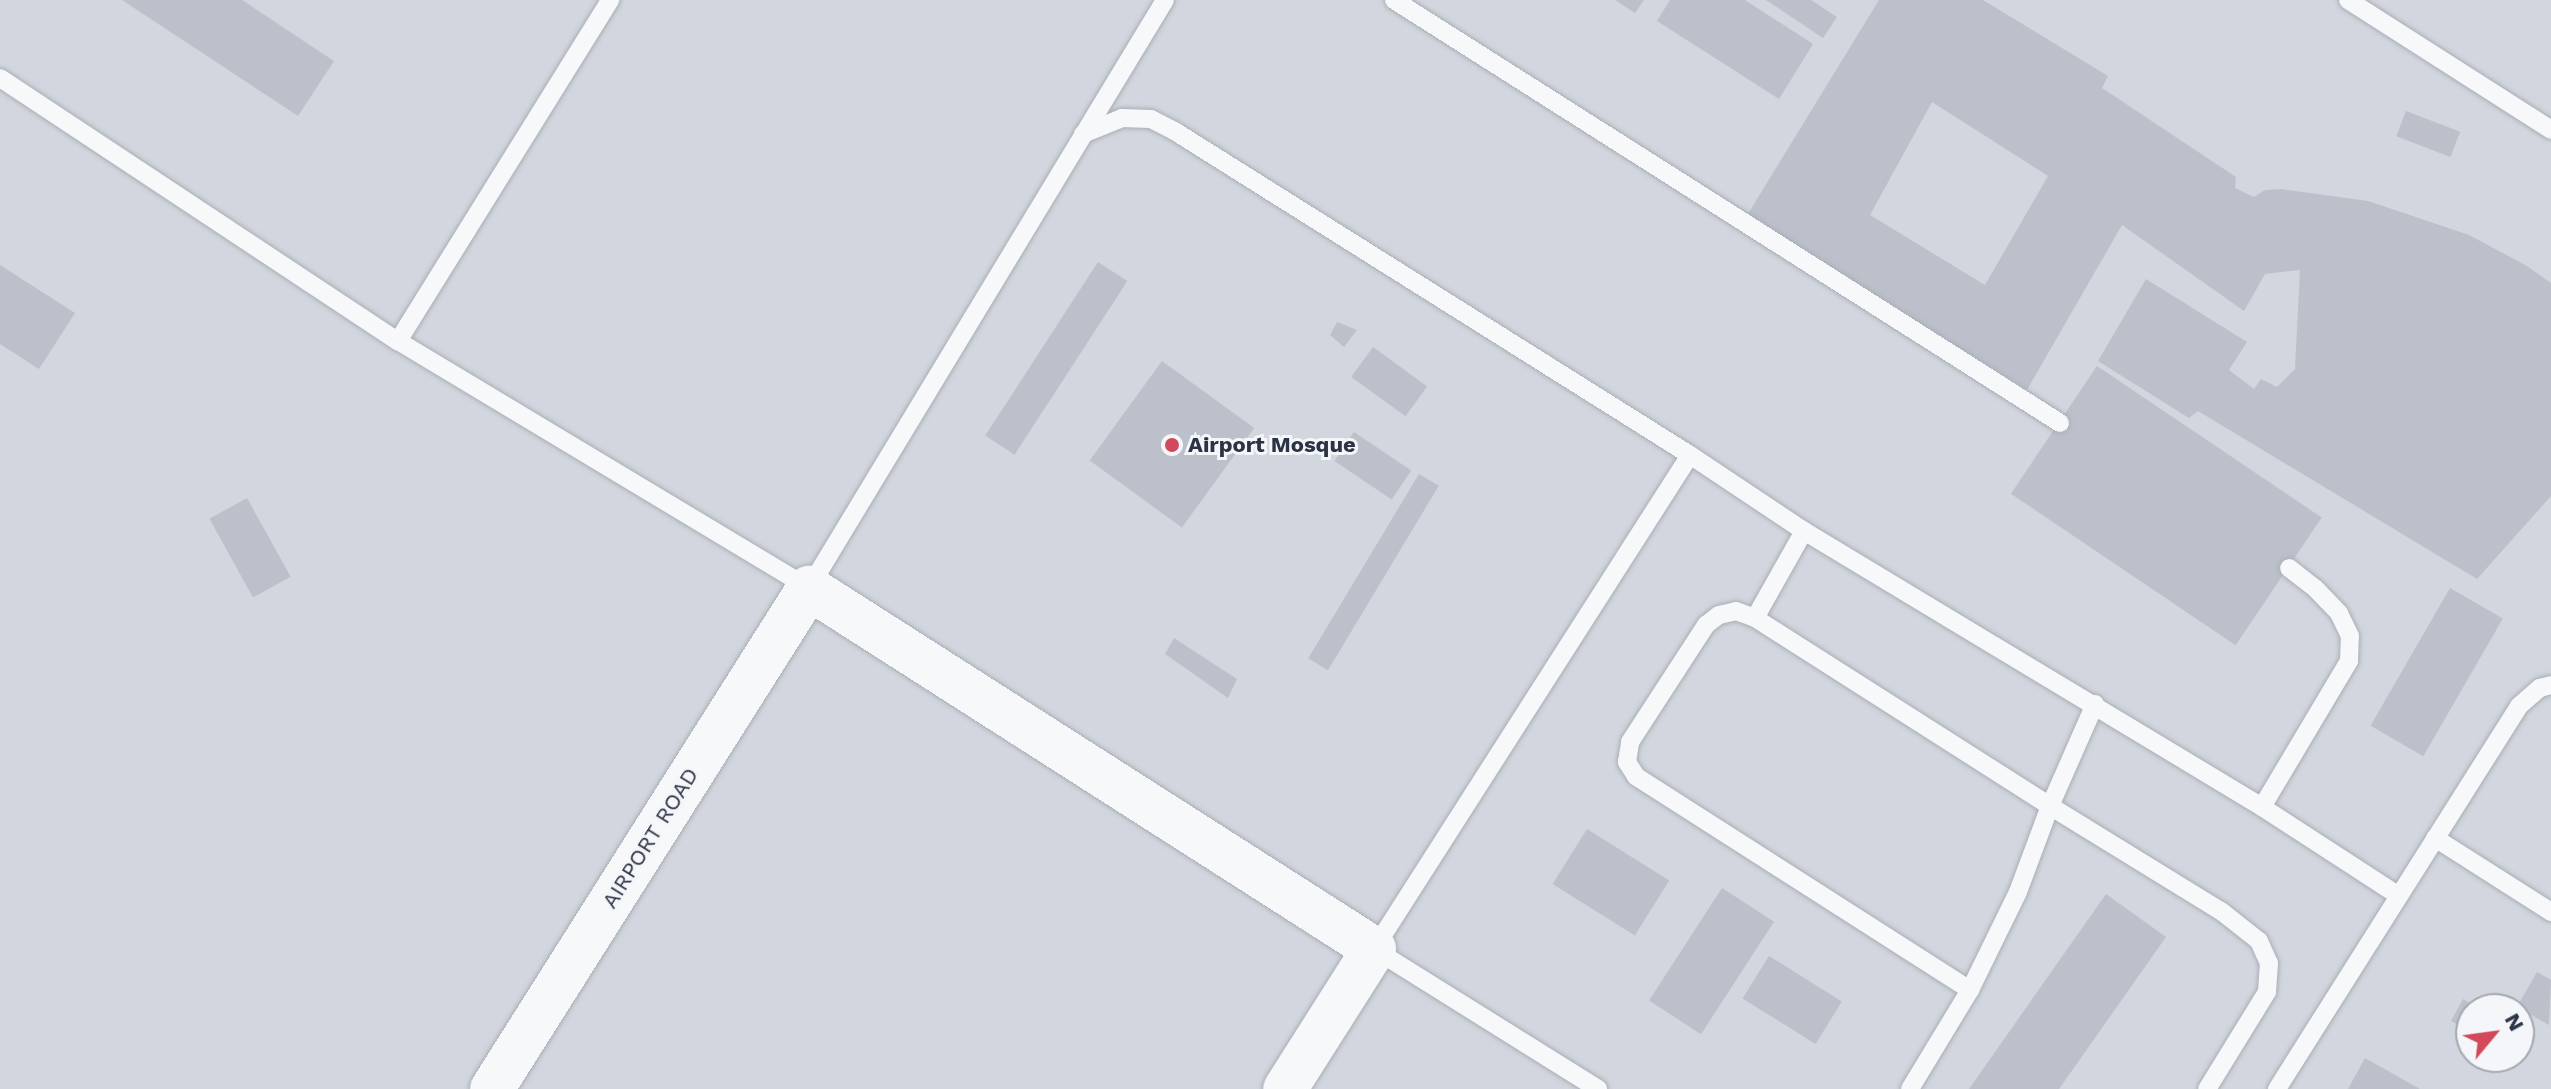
<!DOCTYPE html>
<html>
<head>
<meta charset="utf-8">
<style>
  body { margin:0 }
  #map { position:relative; width:2551px; height:1089px; overflow:hidden; background:#e4e7ec; font-family:"Work Sans",sans-serif }
  div>[style] { position:absolute }
  [style*='--x'] { left:calc(var(--x)*1px); top:calc(var(--y)*1px); width:calc(var(--w)*1px); rotate:calc(var(--a)*1deg) }
  .built>* { inset:0; background:#d2d6de }
  .building>* { inset:0; background:#bbc0ca; transform-origin:0 0 }
  .roads { filter:drop-shadow(0 0 2px #a9aeb7) drop-shadow(0 0 2px #a9aeb7) }
  .service>* { height:18px; margin:-9px; padding:0 9px; transform-origin:9px; border-radius:9px; background:#f7f8fa }
  .tertiary>* { height:44px; margin:-22px; padding:0 22px; transform-origin:22px; border-radius:22px; background:#f7f8fa }
  .dots>* { width:22px; height:22px; translate:-50% -50%; box-sizing:border-box; border:4px solid #f4f6f9; border-radius:50% }
  span { translate:-50% -50%; white-space:nowrap; text-align:center; line-height:1.15; -webkit-text-stroke:6px #f4f6f9; paint-order:stroke }
  .poi-label { font-size:22px; color:#2b3445; font-weight:700 }
  .left { translate:0 -50%; text-align:left }
  .street-label { font-size:22px; color:#2b3445 }
  .north { position:absolute; left:2455px; top:993px; width:80px; height:80px; box-sizing:border-box; background:#f4f6f9; border:2px solid #a4a8b1; border-radius:50%; rotate:61deg; font-size:22px; font-weight:700; line-height:32px; text-align:center; color:#2b3445 }
  .north::after { content:''; display:block; margin:auto; width:28px; height:36px; background:#d1495b; clip-path:polygon(50% 0,100% 100%,50% 72%,0 100%) }
</style>
</head>
<body>
<div id="map">
  <div class="built">
    <div style="clip-path:polygon(evenodd,0 0,2551px 0,2551px 1089px,0 1089px,0 0,2471px 1009px,2519px 1009px,2519px 1057px,2471px 1057px,2471px 1009px)"></div>
  </div>
  <div class="building">
    <div style="clip-path:polygon(122px 0,242px 0,334px 61px,298px 116px)"></div>
    <div style="clip-path:polygon(1615px 0,1644px 0,1635px 13px)"></div>
    <div style="clip-path:polygon(1670px 0,1745px 0,1813px 44px,1779px 99px,1657px 21px)"></div>
    <div style="clip-path:polygon(1766px 0,1811px 0,1837px 17px,1823px 38px)"></div>
    <div style="clip-path:polygon(evenodd,1879px 0,1983px 0,2108px 76px,2102px 88px,2236px 177px,2235px 188px,2254px 197px,2265px 190px,2281px 189px,2368px 201px,2469px 235px,2527px 266px,2551px 283px,2551px 496px,2477px 579px,2198px 411px,2189px 418px,2098px 361px,2146px 279px,2247px 342px,2229px 370px,2254px 389px,2261px 379px,2277px 387px,2295px 369px,2300px 270px,2265px 274px,2244px 311px,2122px 225px,2027px 390px,1746px 217px,1879px 0,1932px 102px,2048px 176px,1985px 285px,1870px 215px,1932px 102px)"></div>
    <div style="left:2406px;top:111px;width:58px;height:27px;rotate:21deg"></div>
    <div style="left:1098px;top:262px;width:35px;height:207px;rotate:33deg"></div>
    <div style="clip-path:polygon(0 265px,75px 313px,39px 369px,0 344px)"></div>
    <div style="clip-path:polygon(1337px 322px,1357px 330px,1344px 347px,1330px 335px)"></div>
    <div style="left:1373px;top:347px;width:67px;height:37px;rotate:36deg"></div>
    <div style="left:1162px;top:361px;width:114px;height:123px;rotate:36deg"></div>
    <div style="left:2097px;top:366px;width:271px;height:154px;rotate:34deg"></div>
    <div style="left:1354px;top:432px;width:69px;height:35px;rotate:34deg"></div>
    <div style="left:1419px;top:474px;width:23px;height:215px;rotate:31deg"></div>
    <div style="left:247px;top:498px;width:90px;height:43px;rotate:61deg"></div>
    <div style="left:2450px;top:588px;width:61px;height:159px;rotate:30deg"></div>
    <div style="clip-path:polygon(1174px 638px,1237px 679px,1228px 698px,1165px 654px)"></div>
    <div style="left:1587px;top:829px;width:97px;height:65px;rotate:32deg"></div>
    <div style="left:1722px;top:888px;width:62px;height:134px;rotate:33deg"></div>
    <div style="clip-path:polygon(2106px 894px,2166px 937px,2059px 1089px,1969px 1089px)"></div>
    <div style="left:1769px;top:956px;width:86px;height:50px;rotate:32deg"></div>
    <div style="clip-path:polygon(2537px 972px,2551px 980px,2549px 1025px,2517px 1007px)"></div>
    <div style="clip-path:polygon(2463px 999px,2480px 1009px,2471px 1009px,2471px 1032px,2451px 1021px)"></div>
    <div style="clip-path:polygon(2365px 1058px,2420px 1089px,2348px 1089px)"></div>
  </div>
  <div class="roads">
    <div class="service">
      <div style="--x:1394;--y:0;--w:789;--a:32.42"></div>
      <div style="--x:2348;--y:0;--w:241;--a:32.6"></div>
      <div style="--x:0;--y:78;--w:477;--a:33.5"></div>
      <div style="--x:398;--y:341;--w:480;--a:31"></div>
      <div style="--x:809;--y:588;--w:687;--a:-58.81"></div>
      <div style="--x:1083;--y:134;--w:42;--a:-22.3"></div>
      <div style="--x:1122;--y:118;--w:29;--a:2"></div>
      <div style="--x:1151;--y:119;--w:28;--a:27"></div>
      <div style="--x:1176;--y:132;--w:607;--a:32.15"></div>
      <div style="--x:1690;--y:455;--w:137;--a:33.7"></div>
      <div style="--x:1804;--y:531;--w:535;--a:31.07"></div>
      <div style="--x:2262;--y:807;--w:170;--a:-59.2"></div>
      <div style="--x:2349;--y:661;--w:25;--a:-88"></div>
      <div style="--x:2350;--y:636;--w:25;--a:-116"></div>
      <div style="--x:2339;--y:613;--w:33;--a:-134"></div>
      <div style="--x:2316;--y:589;--w:34;--a:-142"></div>
      <div style="--x:398;--y:341;--w:402;--a:-58.1"></div>
      <div style="--x:1755;--y:618;--w:100;--a:-60.6"></div>
      <div style="--x:2095;--y:704;--w:111;--a:113.8"></div>
      <div style="--x:2050;--y:806;--w:92;--a:110.4"></div>
      <div style="--x:2018;--y:892;--w:109;--a:116.1"></div>
      <div style="--x:1970;--y:990;--w:397;--a:-147.4"></div>
      <div style="--x:1636;--y:776;--w:17;--a:-123"></div>
      <div style="--x:1627;--y:762;--w:20;--a:-81"></div>
      <div style="--x:1630;--y:742;--w:140;--a:-57"></div>
      <div style="--x:1706;--y:625;--w:16;--a:-38"></div>
      <div style="--x:1719;--y:615;--w:17;--a:-13"></div>
      <div style="--x:1736;--y:611;--w:20;--a:20"></div>
      <div style="--x:1755;--y:618;--w:350;--a:32.5"></div>
      <div style="--x:2050;--y:806;--w:201;--a:31.6"></div>
      <div style="--x:2221;--y:911;--w:48;--a:38.3"></div>
      <div style="--x:2259;--y:941;--w:24;--a:66"></div>
      <div style="--x:2269;--y:963;--w:29;--a:94"></div>
      <div style="--x:2267;--y:992;--w:114;--a:121.7"></div>
      <div style="--x:2262;--y:807;--w:163;--a:33"></div>
      <div style="--x:2435;--y:838;--w:138;--a:32.5"></div>
      <div style="--x:1598;--y:1089;--w:264;--a:-148"></div>
      <div style="--x:1374;--y:949;--w:586;--a:-57.39"></div>
      <div style="--x:1910;--y:1089;--w:116;--a:-58.8"></div>
      <div style="--x:2277;--y:1089;--w:453;--a:-57.7"></div>
      <div style="--x:2519;--y:706;--w:28;--a:-41"></div>
      <div style="--x:2540;--y:688;--w:11;--a:-15"></div>
    </div>
    <div class="tertiary">
      <div style="--x:492;--y:1089;--w:593;--a:-57.68"></div>
      <div style="--x:809;--y:588;--w:670;--a:32.58"></div>
      <div style="--x:1374;--y:949;--w:166;--a:122.4"></div>
    </div>
  </div>
  <div class="dots">
    <div style="left:1172px;top:445px;background:#d1495b"></div>
  </div>
  <div class="poi-label">
    <span class="left" style="left:1188px;top:445px">Airport Mosque</span>
  </div>
  <div class="street-label">
    <span style="left:650px;top:838px;rotate:-58deg">AIRPORT ROAD</span>
  </div>
  <div class="north">N</div>
</div>
</body>
</html>
